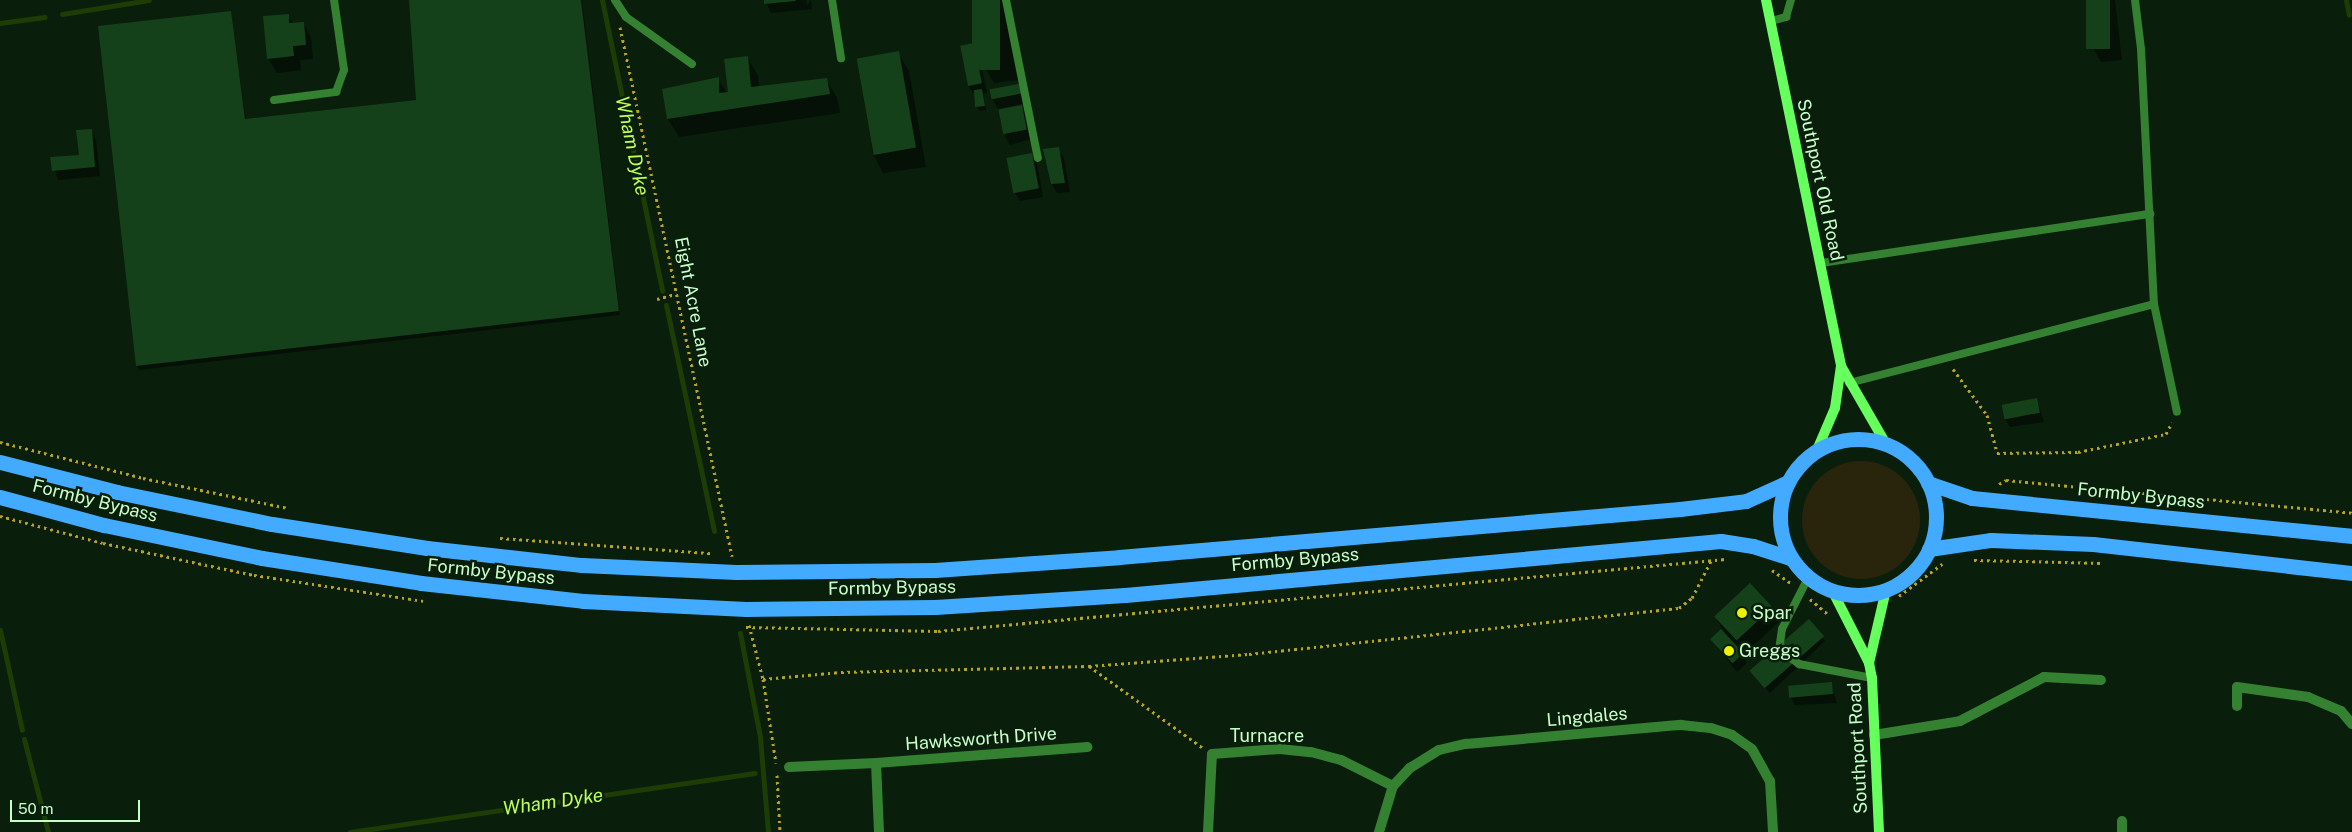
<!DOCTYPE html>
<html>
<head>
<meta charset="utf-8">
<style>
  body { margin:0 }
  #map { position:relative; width:2352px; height:832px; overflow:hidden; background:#0a1e0c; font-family:"Public Sans",sans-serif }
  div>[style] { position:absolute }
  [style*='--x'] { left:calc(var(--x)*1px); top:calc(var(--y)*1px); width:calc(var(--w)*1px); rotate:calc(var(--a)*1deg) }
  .green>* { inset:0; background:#29250d }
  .round { border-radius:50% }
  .shadow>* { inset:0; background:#0007 }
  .stream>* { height:5px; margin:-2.5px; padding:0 2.5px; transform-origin:2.5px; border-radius:2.5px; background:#1d3d05 }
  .building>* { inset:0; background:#15411a; transform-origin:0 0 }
  .path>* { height:3px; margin-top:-1.5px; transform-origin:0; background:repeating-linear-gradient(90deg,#b8a422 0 2.5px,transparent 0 6.5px) }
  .lane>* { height:8px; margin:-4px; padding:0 4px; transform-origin:4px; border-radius:4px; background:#348131 }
  .street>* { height:10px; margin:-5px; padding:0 5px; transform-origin:5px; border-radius:5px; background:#348131 }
  .secondary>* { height:10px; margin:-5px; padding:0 5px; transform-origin:5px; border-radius:5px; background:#66ff5e }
  .highway>* { height:15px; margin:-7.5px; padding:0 7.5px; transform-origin:7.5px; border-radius:7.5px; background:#42abff }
  .highway>.ring { margin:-7.5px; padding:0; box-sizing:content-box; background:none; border:15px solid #42abff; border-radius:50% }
  .dots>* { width:14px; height:14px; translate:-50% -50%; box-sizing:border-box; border:2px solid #0a1e0c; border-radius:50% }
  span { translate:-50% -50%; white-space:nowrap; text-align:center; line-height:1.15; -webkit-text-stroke:5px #0a1e0c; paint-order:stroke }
  .street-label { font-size:18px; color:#c7ffc9 }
  .poi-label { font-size:18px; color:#c7ffc9 }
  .left { translate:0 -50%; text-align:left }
  .water-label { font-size:19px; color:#bdff55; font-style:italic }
  .scale { position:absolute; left:10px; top:800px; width:130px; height:22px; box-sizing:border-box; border:2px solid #c7ffc9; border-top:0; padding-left:6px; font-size:15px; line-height:18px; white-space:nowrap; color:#c7ffc9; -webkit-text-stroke:4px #0a1e0c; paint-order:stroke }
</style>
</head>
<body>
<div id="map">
  <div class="green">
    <div class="round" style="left:1802px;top:461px;width:118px;height:118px"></div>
  </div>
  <div class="shadow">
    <div style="clip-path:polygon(411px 0,582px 0,620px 315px,139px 370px,137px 366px,230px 13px,246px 120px,417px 101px)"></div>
    <div style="clip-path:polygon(765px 0,806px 0,807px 6px,811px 0,812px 9px,771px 13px)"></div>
    <div style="clip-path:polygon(973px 0,1005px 0,1018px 80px,994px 83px,986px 69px)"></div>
    <div style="clip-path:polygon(2087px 0,2115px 0,2122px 60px,2101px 62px,2093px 48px)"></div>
    <div style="clip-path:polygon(288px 15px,293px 24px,303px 23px,311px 37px,313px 59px,300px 60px,301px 70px,277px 73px,268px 58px)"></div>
    <div style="clip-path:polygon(974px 44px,979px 54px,987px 93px,983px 93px,986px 110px,979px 111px,975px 95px,968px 86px)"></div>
    <div style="clip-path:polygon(898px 53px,909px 71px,926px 167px,883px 173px,873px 154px,857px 58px)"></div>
    <div style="clip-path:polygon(747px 57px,758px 76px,759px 88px,826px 79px,837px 98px,840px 113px,679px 137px,668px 119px,718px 79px,730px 98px)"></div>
    <div style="clip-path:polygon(1022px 85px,1030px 102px,998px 109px,993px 100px)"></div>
    <div style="clip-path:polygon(1022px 107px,1027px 116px,1031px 139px,1010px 145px,1005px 136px)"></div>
    <div style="clip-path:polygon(91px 130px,96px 140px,100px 176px,58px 180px,52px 159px,80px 156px)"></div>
    <div style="clip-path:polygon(1058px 149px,1064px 158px,1070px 192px,1057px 193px,1052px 184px)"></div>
    <div style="clip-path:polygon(1032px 155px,1037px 164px,1043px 197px,1020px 201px,1014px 191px)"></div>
    <div style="clip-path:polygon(2037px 400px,2044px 422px,2010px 427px,2004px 418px)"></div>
    <div style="clip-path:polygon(1771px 607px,1779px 622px,1745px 653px,1739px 649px,1747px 663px,1737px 672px,1711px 639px,1726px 635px,1716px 618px)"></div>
    <div style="clip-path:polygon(1808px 621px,1825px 641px,1770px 693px,1755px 677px)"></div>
    <div style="clip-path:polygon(1831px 683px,1837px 703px,1795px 705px,1790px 696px)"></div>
  </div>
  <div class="stream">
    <div style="--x:602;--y:0;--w:297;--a:78.3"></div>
    <div style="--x:2346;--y:0;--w:15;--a:79"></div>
    <div style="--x:62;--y:14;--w:88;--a:-9.1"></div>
    <div style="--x:0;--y:23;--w:45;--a:-7.6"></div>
    <div style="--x:666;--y:305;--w:231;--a:78"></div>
    <div style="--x:0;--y:630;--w:102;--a:77.6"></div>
    <div style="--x:740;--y:633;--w:106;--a:79.1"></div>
    <div style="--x:760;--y:737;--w:95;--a:85.2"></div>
    <div style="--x:24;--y:739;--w:96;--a:75.5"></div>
    <div style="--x:350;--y:832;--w:409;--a:-8.3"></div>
  </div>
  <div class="building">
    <div style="clip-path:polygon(409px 0,581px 0,619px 311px,136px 366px,98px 26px,231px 11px,245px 119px,416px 100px)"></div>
    <div style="clip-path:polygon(764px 0,795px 0,796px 1px,764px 4px)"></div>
    <div style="left:972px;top:0;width:28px;height:70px"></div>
    <div style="left:2086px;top:0;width:24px;height:49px"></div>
    <div style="clip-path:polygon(289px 14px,289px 23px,304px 22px,306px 45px,293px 46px,294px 56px,267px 59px,263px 16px)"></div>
    <div style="left:974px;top:43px;width:41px;height:14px;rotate:79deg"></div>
    <div style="left:899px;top:51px;width:98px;height:43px;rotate:80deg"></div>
    <div style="clip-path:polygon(748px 56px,751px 87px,827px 78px,830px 94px,667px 119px,662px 89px,719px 77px,719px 93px,728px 92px,724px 59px)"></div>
    <div style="left:1023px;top:83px;width:10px;height:34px;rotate:79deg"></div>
    <div style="clip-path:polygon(982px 89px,985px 106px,975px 107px,974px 90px)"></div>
    <div style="left:1022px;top:105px;width:25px;height:24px;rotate:79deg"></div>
    <div style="clip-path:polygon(92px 129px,95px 167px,52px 171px,50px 157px,79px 155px,76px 130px)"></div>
    <div style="clip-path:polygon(1059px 147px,1065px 183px,1051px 184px,1043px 149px)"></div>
    <div style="left:1032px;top:153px;width:36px;height:26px;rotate:79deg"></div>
    <div style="left:2037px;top:398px;width:15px;height:36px;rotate:79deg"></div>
    <div style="left:1750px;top:583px;width:33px;height:49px;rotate:47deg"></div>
    <div style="left:1809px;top:619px;width:23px;height:79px;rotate:49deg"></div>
    <div style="left:1721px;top:629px;width:33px;height:15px;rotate:47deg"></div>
    <div style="left:1832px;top:682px;width:12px;height:44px;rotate:85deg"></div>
  </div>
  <div class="path">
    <div style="--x:620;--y:27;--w:541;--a:78.05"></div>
    <div style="--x:657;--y:299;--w:20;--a:-15"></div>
    <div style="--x:1953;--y:369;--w:57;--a:53.5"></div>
    <div style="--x:1987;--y:415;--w:39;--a:75"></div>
    <div style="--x:1997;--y:453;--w:81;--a:-0.7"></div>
    <div style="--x:2078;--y:452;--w:90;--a:-11.6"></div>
    <div style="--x:2166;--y:434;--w:13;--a:-63"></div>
    <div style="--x:0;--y:442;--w:147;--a:14.1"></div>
    <div style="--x:143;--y:478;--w:148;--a:11.7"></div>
    <div style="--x:1999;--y:484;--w:8;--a:-30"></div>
    <div style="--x:2006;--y:480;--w:348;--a:5.4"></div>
    <div style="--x:0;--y:516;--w:106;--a:14.7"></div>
    <div style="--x:103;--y:543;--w:154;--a:12"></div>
    <div style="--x:254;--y:575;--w:171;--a:8.7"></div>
    <div style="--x:500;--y:538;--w:212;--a:4.1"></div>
    <div style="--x:1974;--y:560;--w:129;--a:1.3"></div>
    <div style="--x:1772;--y:570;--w:24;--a:35"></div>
    <div style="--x:1899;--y:596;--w:54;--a:-36.7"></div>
    <div style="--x:1810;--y:599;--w:23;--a:40"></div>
    <div style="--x:749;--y:625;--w:56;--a:75.5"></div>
    <div style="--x:763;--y:679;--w:85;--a:81.2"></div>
    <div style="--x:746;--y:627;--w:192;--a:1.2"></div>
    <div style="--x:938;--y:631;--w:791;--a:-5.22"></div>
    <div style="--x:1089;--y:666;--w:140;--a:35.7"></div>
    <div style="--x:763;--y:679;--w:78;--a:-5.1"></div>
    <div style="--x:841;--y:672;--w:248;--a:-1.4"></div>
    <div style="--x:1089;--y:666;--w:160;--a:-4.3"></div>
    <div style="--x:1249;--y:654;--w:432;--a:-6.1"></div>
    <div style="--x:1679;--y:608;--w:16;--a:-38"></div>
    <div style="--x:1692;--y:598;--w:44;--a:-62.9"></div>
    <div style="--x:777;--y:775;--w:57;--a:87"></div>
  </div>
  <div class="lane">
    <div style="--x:615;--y:0;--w:20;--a:57"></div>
    <div style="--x:626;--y:17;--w:81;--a:35.5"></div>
    <div style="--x:832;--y:0;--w:59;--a:81.2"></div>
    <div style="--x:1006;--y:0;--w:161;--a:78.6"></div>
    <div style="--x:2135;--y:0;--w:49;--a:83"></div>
    <div style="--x:2141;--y:49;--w:255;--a:87.1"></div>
    <div style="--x:2154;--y:304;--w:110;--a:78"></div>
    <div style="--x:1771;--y:21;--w:16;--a:-15"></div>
    <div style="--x:1786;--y:17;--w:18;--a:-74"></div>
    <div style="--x:274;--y:100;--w:63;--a:-7.4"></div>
    <div style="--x:336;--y:92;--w:23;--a:-70"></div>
    <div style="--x:344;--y:70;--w:71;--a:-98.1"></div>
    <div style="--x:1821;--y:263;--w:333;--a:-8.5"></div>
    <div style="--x:1849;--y:383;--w:315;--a:-14.5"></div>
    <div style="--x:1808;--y:578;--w:57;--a:117"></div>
    <div style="--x:1782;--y:629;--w:15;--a:98"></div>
    <div style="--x:1780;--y:644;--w:10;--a:66"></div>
    <div style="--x:1784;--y:653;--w:19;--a:36"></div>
    <div style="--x:1799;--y:664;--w:74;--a:10.9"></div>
  </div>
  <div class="street">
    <div style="--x:2237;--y:706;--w:19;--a:-90"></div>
    <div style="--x:2237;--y:687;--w:72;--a:8"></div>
    <div style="--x:2308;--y:697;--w:36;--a:23"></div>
    <div style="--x:2341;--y:711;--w:17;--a:50"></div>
    <div style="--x:1874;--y:735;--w:87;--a:-9.2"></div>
    <div style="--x:1960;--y:721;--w:95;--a:-27.6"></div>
    <div style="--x:2044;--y:677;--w:57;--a:3"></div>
    <div style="--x:789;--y:767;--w:87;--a:-2.6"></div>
    <div style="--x:879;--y:832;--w:69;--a:-92.5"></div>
    <div style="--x:876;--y:763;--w:212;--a:-4.3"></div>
    <div style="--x:1208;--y:832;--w:78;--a:-87.1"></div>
    <div style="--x:1212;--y:754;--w:68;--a:-4.2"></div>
    <div style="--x:1280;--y:749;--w:31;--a:6"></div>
    <div style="--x:1311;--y:752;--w:31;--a:15"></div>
    <div style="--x:1341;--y:760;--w:58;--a:26.6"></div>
    <div style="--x:1379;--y:832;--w:48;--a:-73.1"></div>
    <div style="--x:1393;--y:786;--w:25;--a:-47"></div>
    <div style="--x:1410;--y:768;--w:34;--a:-32"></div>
    <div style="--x:1439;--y:750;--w:28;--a:-13"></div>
    <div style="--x:1466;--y:744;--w:216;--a:-5.1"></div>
    <div style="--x:1681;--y:725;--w:30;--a:6"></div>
    <div style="--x:1711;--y:728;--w:22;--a:18"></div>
    <div style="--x:1732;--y:735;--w:24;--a:35"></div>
    <div style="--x:1752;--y:749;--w:37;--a:61"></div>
    <div style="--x:1770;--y:781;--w:51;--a:86.6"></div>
    <div style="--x:2122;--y:832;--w:11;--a:-90"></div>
  </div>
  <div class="secondary">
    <div style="--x:1766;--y:0;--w:374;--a:78.4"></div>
    <div style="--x:1841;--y:366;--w:90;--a:60"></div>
    <div style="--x:1817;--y:450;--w:46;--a:-66.8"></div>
    <div style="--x:1835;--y:408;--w:42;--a:-81.9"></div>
    <div style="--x:1833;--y:592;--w:80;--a:63.1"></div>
    <div style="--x:1869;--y:663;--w:15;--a:79"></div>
    <div style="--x:1872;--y:678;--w:154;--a:87.4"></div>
    <div style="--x:1869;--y:663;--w:75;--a:-76.9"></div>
  </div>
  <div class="highway">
    <div class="ring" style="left:1780px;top:439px;width:141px;height:141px"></div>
    <div style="--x:0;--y:462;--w:121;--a:14.4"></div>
    <div style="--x:117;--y:492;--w:158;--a:11.7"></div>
    <div style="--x:272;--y:524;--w:157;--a:8.8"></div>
    <div style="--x:427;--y:548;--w:156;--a:6.3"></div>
    <div style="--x:582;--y:565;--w:154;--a:2.6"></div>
    <div style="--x:736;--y:572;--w:199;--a:-0.6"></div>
    <div style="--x:935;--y:570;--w:184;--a:-4"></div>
    <div style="--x:1119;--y:557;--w:563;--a:-4.89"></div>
    <div style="--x:1680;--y:509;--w:66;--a:-6.9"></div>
    <div style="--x:1746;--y:501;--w:46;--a:-24.3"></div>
    <div style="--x:1928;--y:483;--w:46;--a:18.8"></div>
    <div style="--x:1972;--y:498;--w:382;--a:5.7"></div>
    <div style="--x:0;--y:497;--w:108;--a:15.1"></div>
    <div style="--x:104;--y:525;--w:161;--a:11.8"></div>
    <div style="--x:262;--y:558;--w:161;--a:8.9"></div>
    <div style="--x:421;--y:583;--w:163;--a:6.3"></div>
    <div style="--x:583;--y:601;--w:163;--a:2.8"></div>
    <div style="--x:746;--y:609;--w:189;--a:-0.6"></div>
    <div style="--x:935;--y:607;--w:190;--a:-3.6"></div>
    <div style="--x:1125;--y:595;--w:598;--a:-5.18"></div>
    <div style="--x:1721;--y:541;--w:32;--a:9"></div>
    <div style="--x:1753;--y:546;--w:40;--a:18"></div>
    <div style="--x:1929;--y:549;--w:63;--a:-8.3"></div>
    <div style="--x:1991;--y:540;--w:102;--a:2.2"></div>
    <div style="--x:2093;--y:544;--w:261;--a:6.4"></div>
  </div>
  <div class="dots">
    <div style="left:1742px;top:613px;background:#ecf200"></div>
    <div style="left:1729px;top:651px;background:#ecf200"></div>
  </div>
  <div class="street-label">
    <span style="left:1820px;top:180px;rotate:78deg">Southport Old Road</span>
    <span style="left:693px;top:302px;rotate:79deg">Eight Acre Lane</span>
    <span style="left:2141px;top:496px;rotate:6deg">Formby Bypass</span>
    <span style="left:95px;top:501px;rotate:14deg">Formby Bypass</span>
    <span style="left:1295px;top:560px;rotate:-5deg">Formby Bypass</span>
    <span style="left:491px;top:572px;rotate:6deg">Formby Bypass</span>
    <span style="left:892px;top:588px;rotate:-1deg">Formby Bypass</span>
    <span style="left:1587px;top:717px;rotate:-5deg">Lingdales</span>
    <span style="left:1267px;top:736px">Turnacre</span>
    <span style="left:981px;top:739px;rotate:-4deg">Hawksworth Drive</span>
    <span style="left:1858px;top:748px;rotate:-93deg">Southport Road</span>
  </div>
  <div class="poi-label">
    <span class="left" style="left:1752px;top:613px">Spar</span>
    <span class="left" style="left:1739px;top:651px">Greggs</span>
  </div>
  <div class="water-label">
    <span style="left:632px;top:146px;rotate:78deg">Wham Dyke</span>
    <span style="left:553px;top:802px;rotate:-8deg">Wham Dyke</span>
  </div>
  <div class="scale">50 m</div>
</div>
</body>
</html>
